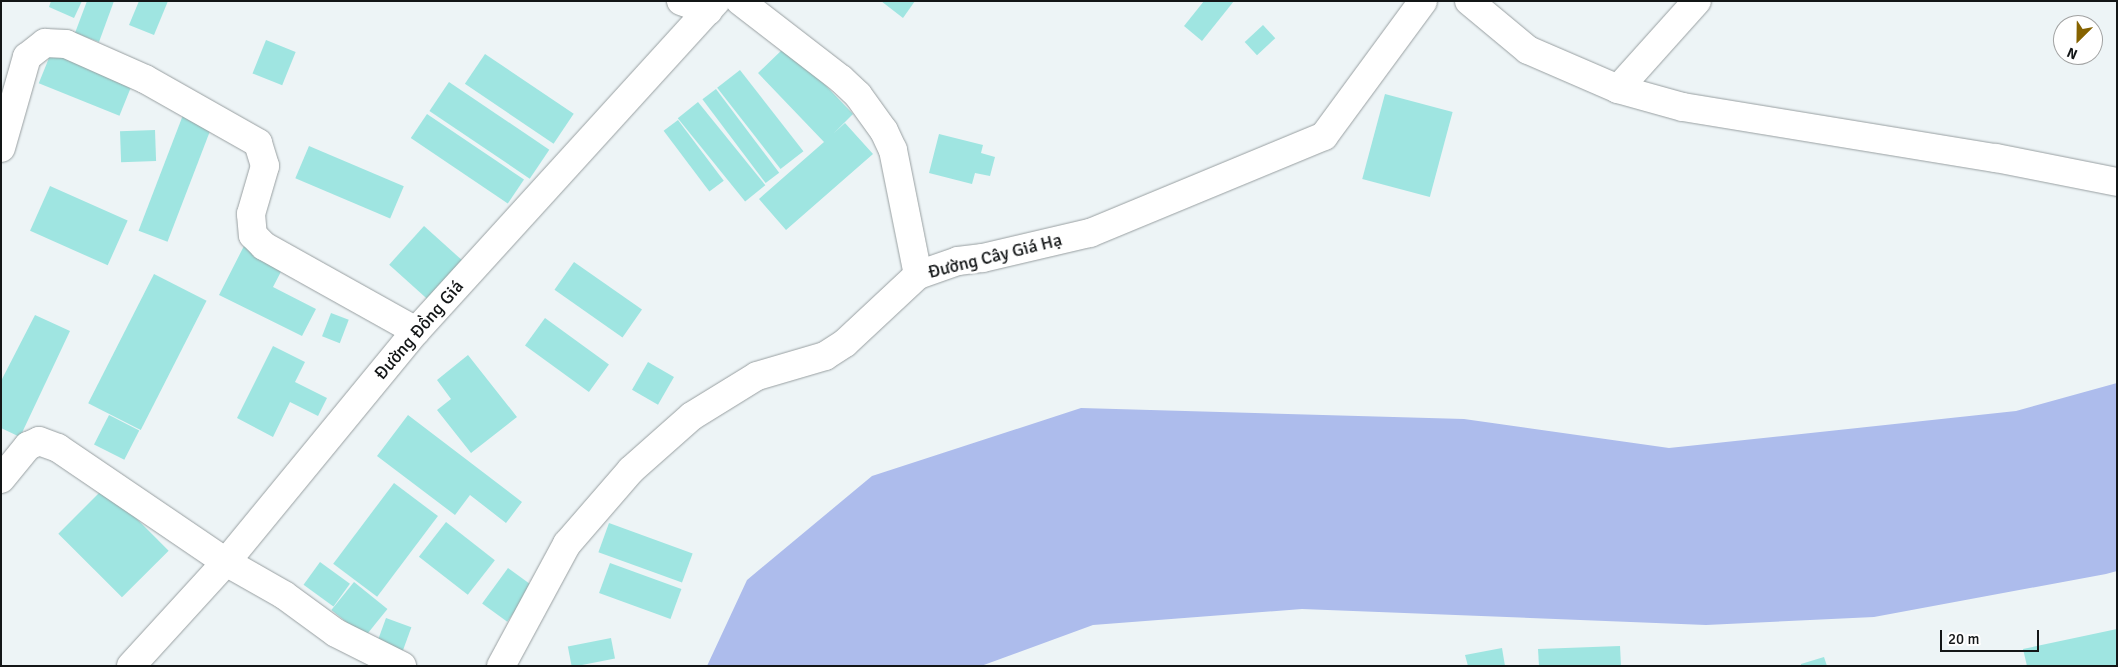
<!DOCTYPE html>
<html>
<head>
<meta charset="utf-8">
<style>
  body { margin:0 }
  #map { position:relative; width:2118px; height:667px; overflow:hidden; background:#edf4f6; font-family:Signika,sans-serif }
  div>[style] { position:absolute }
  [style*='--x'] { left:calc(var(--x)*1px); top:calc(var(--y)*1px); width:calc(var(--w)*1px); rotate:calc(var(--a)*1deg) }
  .water>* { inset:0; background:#adbcec }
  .building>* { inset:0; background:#9fe5e1; transform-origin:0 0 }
  .roads { filter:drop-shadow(0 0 1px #989fa1) drop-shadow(0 0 1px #989fa1) }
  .minor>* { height:28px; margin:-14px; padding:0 14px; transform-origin:14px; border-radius:14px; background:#fff }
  span { translate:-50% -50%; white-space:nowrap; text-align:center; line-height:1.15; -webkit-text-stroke:5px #fff; paint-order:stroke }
  .street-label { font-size:18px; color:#131617 }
  .frame { position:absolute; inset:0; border:2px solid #131617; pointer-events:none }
  .north { position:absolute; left:2053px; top:15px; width:50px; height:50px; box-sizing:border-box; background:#fff; border:1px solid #a1a2a2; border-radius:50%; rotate:203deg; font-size:14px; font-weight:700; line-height:20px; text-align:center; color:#131617 }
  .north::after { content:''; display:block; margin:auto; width:18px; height:22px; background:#866300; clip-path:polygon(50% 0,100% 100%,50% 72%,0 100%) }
  .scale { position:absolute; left:1940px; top:630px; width:99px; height:22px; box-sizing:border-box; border:2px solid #131617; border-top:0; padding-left:6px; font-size:15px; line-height:18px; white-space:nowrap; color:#131617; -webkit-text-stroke:4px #fff; paint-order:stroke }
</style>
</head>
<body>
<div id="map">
  <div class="water">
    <div style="clip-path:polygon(2117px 383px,2117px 571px,2106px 574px,1874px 617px,1706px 625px,1302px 609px,1093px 625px,981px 666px,707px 666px,747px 580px,872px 476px,1081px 408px,1464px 419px,1669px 448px,2016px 411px)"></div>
  </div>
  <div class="building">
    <div style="clip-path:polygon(51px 1px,82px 1px,74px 18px,49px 7px)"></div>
    <div style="clip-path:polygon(87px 1px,114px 1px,99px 42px,75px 33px)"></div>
    <div style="clip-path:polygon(139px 1px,168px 1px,154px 35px,129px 25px)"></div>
    <div style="clip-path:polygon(881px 1px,915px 1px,903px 18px)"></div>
    <div style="clip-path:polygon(1204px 1px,1234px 1px,1202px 41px,1184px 26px)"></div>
    <div style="left:1263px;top:25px;width:18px;height:25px;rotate:47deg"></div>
    <div style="left:266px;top:40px;width:32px;height:36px;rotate:22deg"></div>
    <div style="clip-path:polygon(787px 45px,853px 114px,834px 133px,845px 123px,873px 154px,786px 230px,759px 199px,824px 142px,758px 73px)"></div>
    <div style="left:53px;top:48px;width:87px;height:38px;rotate:22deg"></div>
    <div style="left:485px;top:54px;width:107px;height:36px;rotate:34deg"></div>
    <div style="left:740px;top:70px;width:103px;height:29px;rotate:52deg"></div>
    <div style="left:449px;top:82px;width:121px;height:35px;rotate:34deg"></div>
    <div style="left:716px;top:89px;width:105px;height:17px;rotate:53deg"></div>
    <div style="left:1385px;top:94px;width:70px;height:88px;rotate:15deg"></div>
    <div style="left:698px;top:102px;width:107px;height:26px;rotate:51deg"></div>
    <div style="left:427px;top:114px;width:117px;height:29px;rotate:34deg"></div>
    <div style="left:183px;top:115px;width:31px;height:124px;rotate:21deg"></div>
    <div style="left:678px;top:120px;width:76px;height:18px;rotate:53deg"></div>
    <div style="left:155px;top:130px;width:31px;height:35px;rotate:88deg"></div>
    <div style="clip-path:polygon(939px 134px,983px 145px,981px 153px,995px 157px,990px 176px,975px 173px,972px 184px,929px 173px)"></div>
    <div style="left:309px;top:146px;width:103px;height:35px;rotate:23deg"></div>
    <div style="left:50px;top:186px;width:85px;height:49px;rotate:24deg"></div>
    <div style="left:424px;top:226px;width:52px;height:52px;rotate:42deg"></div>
    <div style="clip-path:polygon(246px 242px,286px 262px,273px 287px,316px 309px,302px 336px,219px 295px)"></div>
    <div style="left:574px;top:262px;width:83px;height:34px;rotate:35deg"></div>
    <div style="left:154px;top:274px;width:59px;height:145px;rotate:27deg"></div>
    <div style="left:331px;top:313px;width:19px;height:25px;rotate:21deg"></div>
    <div style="clip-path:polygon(35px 315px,70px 331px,20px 437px,1px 428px,1px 381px)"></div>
    <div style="left:545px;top:318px;width:79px;height:34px;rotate:36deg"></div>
    <div style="clip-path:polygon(273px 346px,305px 362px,295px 382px,327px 398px,318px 416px,290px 402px,273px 437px,237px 418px)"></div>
    <div style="clip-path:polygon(468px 355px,517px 417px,471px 453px,437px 410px,451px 399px,437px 380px)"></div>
    <div style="left:648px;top:362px;width:30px;height:32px;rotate:30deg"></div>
    <div style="left:109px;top:415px;width:34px;height:33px;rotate:27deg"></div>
    <div style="clip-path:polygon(408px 415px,522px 502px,506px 523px,470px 495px,455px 515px,377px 456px)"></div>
    <div style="left:394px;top:483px;width:55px;height:101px;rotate:37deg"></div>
    <div style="left:105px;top:487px;width:90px;height:66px;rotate:45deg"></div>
    <div style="left:446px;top:522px;width:62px;height:44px;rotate:38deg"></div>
    <div style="left:609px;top:523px;width:89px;height:31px;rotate:20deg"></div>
    <div style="left:320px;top:562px;width:37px;height:28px;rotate:36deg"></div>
    <div style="left:610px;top:563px;width:76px;height:32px;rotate:20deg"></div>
    <div style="left:508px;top:568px;width:31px;height:44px;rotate:36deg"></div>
    <div style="left:354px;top:582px;width:43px;height:36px;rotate:39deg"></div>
    <div style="left:386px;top:618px;width:27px;height:25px;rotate:20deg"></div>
    <div style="clip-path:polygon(2117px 629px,2117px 666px,2027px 666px,2023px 649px)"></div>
    <div style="left:611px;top:638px;width:21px;height:44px;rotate:79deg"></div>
    <div style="clip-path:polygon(1620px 646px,1621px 666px,1539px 666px,1538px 649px)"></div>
    <div style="clip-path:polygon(1502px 648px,1505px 666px,1468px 666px,1465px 655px)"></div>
    <div style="clip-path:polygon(1824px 657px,1827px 666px,1801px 666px,1801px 664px)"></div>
  </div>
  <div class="roads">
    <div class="minor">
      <div style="--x:681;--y:1;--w:29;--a:20"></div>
      <div style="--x:740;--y:1;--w:128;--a:37.7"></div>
      <div style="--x:841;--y:79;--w:23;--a:43"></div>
      <div style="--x:858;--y:95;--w:44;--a:54.2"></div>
      <div style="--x:884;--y:131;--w:21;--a:65"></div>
      <div style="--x:893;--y:150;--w:127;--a:78.7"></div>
      <div style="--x:1469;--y:1;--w:77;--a:39.7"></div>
      <div style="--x:1528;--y:50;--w:98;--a:23.4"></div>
      <div style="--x:1618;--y:89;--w:67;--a:15.5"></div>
      <div style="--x:1683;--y:107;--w:317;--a:9.3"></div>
      <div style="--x:1996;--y:158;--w:123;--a:11.2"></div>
      <div style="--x:1618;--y:89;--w:118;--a:-48.1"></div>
      <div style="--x:1;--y:148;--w:95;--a:-74.1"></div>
      <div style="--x:27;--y:57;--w:23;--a:-38"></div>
      <div style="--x:45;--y:43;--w:21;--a:3"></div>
      <div style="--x:66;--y:44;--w:86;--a:23.9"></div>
      <div style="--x:145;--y:79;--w:130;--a:29.5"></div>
      <div style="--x:258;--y:143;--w:24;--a:73"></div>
      <div style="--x:265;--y:166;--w:50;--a:106.3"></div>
      <div style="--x:251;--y:214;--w:21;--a:85"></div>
      <div style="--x:253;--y:235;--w:16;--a:45"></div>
      <div style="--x:264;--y:246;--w:174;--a:29.2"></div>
      <div style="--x:1;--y:479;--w:43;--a:-50.7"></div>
      <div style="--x:28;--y:446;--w:12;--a:-24"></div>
      <div style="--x:39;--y:441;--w:20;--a:20"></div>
      <div style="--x:58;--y:448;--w:203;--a:34.2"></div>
      <div style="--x:226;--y:562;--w:67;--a:29.6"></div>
      <div style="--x:284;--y:595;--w:64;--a:36.2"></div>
      <div style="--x:336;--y:633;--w:74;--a:26.6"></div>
      <div style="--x:131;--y:666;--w:141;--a:-47.6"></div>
      <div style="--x:226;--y:562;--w:299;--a:-50.6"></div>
      <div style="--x:416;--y:331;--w:446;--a:-47.7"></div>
      <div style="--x:501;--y:666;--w:139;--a:-61.6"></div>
      <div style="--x:567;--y:544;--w:98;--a:-49.1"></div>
      <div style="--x:631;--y:470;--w:81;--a:-41.5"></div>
      <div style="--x:692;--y:416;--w:76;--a:-31.6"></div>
      <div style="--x:757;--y:376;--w:71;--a:-16.4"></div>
      <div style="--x:825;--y:356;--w:24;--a:-33"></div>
      <div style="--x:845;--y:343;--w:100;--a:-43"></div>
      <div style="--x:918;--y:275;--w:42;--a:-19.3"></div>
      <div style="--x:958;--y:261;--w:25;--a:-7"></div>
      <div style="--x:983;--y:258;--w:110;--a:-13.2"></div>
      <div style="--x:1090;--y:233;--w:253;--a:-22.5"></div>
      <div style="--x:1324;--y:136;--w:167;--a:-53.7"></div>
    </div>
  </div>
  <div class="street-label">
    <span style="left:995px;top:256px;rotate:-14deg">Đường Cây Giá Hạ</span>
    <span style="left:419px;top:330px;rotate:-49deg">Đường Đồng Giá</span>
  </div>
  <div class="frame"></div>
  <div class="north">N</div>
  <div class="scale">20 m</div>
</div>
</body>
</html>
